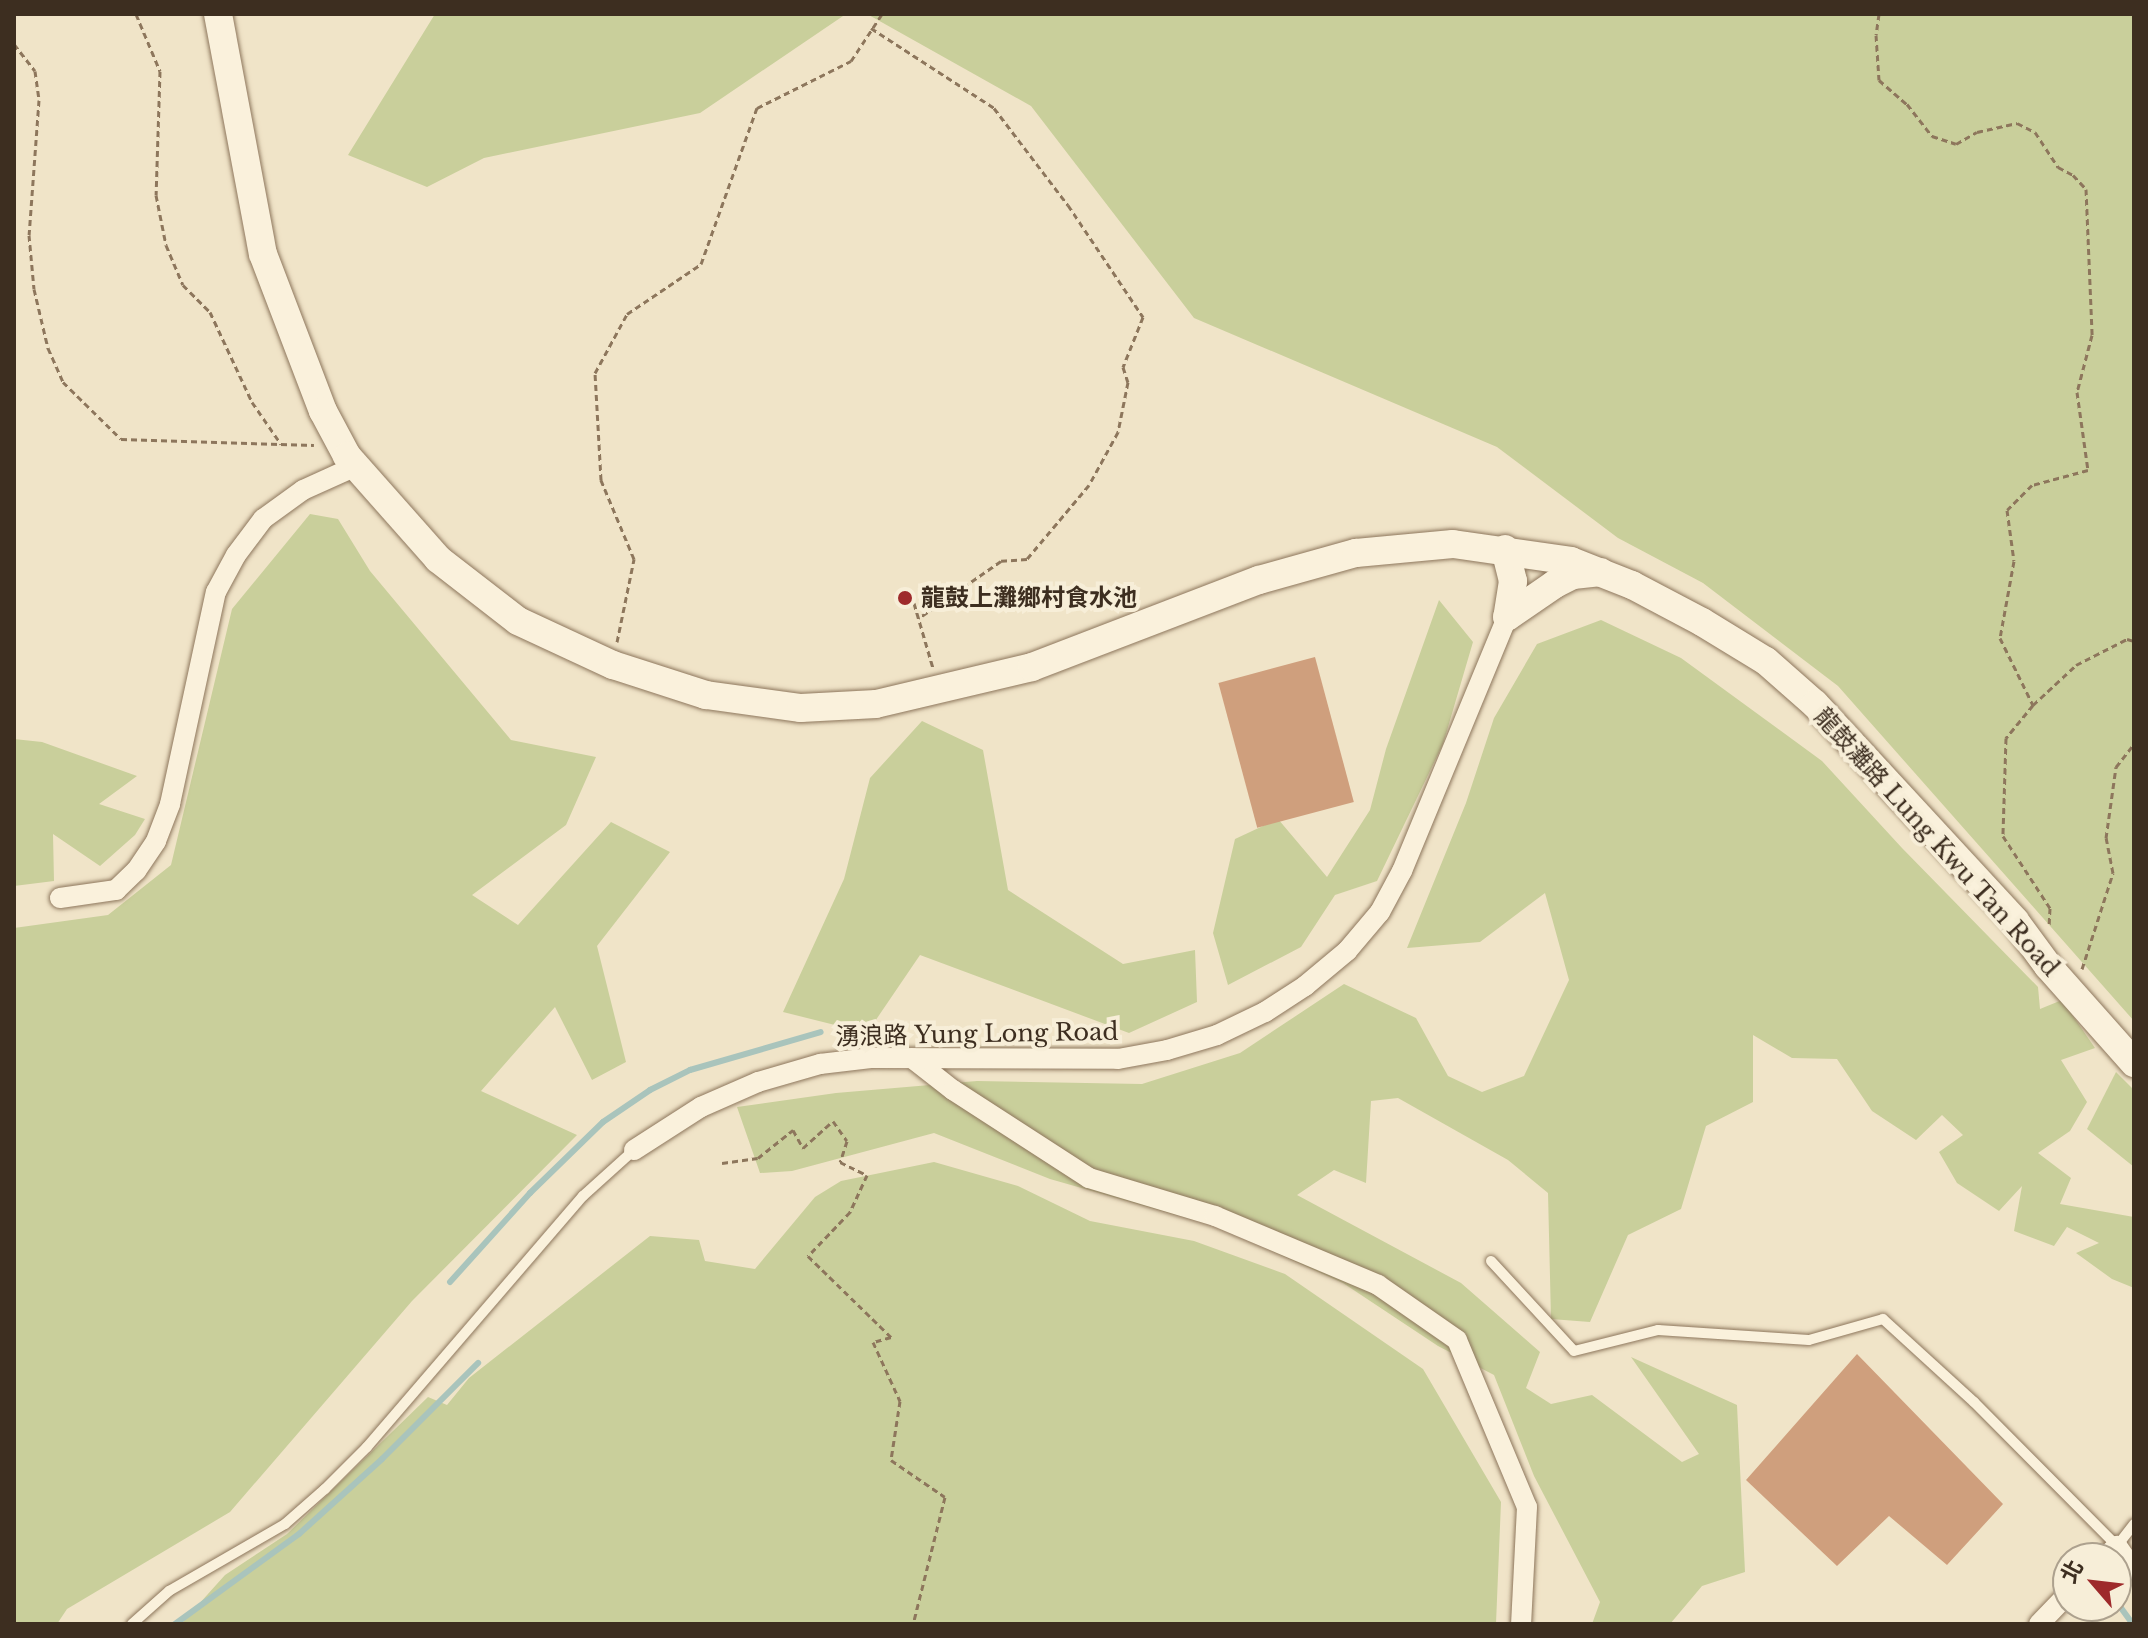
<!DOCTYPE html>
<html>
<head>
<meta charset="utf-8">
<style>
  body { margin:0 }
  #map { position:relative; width:2148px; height:1638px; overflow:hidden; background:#f0e4c8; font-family:"Libre Baskerville","Noto Sans TC",serif }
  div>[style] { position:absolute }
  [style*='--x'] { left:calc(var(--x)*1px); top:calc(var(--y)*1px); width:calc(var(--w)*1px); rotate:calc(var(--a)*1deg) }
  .green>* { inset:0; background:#c9cf9b }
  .stream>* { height:6px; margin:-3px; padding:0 3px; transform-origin:3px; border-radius:3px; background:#a9c4bc }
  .building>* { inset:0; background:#cf9f7d; transform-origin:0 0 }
  .path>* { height:3px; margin-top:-1.5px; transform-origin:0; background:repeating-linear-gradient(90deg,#8d765c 0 6px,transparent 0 10px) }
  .roads { filter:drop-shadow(0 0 2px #8d765c) drop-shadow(0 0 2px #8d765c) }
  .lane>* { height:10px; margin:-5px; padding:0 5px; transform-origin:5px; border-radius:5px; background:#faf1dc }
  .street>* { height:20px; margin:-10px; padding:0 10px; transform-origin:10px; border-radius:10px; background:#faf1dc }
  .secondary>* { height:28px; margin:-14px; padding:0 14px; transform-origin:14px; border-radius:14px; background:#faf1dc }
  .dots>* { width:22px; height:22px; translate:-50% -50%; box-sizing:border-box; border:4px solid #f7eed8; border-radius:50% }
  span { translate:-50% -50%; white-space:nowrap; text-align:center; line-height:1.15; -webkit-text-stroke:8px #f7eed8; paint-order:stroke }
  .poi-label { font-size:24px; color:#3d2e20; font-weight:700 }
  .left { translate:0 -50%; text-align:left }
  .street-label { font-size:24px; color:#3d2e20 }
  .frame { position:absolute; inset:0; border:16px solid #3d2e20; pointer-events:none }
  .north { position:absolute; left:2052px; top:1542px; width:80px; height:80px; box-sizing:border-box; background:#f7eed8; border:2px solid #ada18e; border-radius:50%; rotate:298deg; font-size:22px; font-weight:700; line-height:32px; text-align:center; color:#3d2e20 }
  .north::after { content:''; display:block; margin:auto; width:28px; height:36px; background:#9e2a2b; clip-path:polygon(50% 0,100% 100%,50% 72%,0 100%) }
</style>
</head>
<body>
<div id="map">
  <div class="green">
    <div style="clip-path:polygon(435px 14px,846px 14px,700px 113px,484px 158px,427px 187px,348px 155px)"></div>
    <div style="clip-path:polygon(867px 14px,2134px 14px,2134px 1021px,1838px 686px,1703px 583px,1618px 538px,1497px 447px,1194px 318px,1031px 106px)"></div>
    <div style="clip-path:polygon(310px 514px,338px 519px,370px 571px,511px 740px,596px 757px,566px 825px,472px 895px,518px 925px,611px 822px,670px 852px,597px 946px,626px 1062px,592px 1080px,555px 1007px,481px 1091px,577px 1135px,412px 1301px,230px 1512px,67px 1609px,57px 1624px,14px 1624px,14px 928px,108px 915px,171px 865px,232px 609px)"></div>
    <div style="clip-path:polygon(1439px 600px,1473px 642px,1443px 744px,1377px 881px,1335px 895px,1301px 947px,1228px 985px,1213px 933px,1235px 839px,1278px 819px,1327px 877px,1370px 810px,1386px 749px)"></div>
    <div style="clip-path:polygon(1601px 620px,1681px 658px,1822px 761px,1902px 848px,2038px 987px,2040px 1009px,2062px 1000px,2095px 1048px,2061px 1060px,2087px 1102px,2070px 1131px,2038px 1153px,2071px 1178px,2060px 1204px,2134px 1217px,2134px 1288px,2112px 1279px,2076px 1253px,2099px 1243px,2067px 1227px,2054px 1246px,2014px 1231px,2022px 1186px,1999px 1211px,1957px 1183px,1939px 1152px,1963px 1135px,1942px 1115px,1916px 1140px,1872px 1111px,1837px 1059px,1792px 1058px,1753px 1035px,1753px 1102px,1706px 1126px,1681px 1209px,1628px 1235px,1590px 1322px,1551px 1319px,1548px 1193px,1508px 1160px,1398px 1098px,1371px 1101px,1366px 1183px,1334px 1170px,1297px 1195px,1461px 1283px,1540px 1352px,1526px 1388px,1551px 1404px,1592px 1395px,1682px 1462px,1699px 1454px,1631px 1357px,1737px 1405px,1745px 1572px,1702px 1586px,1670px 1624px,1592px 1624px,1600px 1602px,1534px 1476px,1494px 1375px,1438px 1346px,1343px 1283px,1218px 1227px,1050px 1179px,934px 1133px,792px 1171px,760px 1173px,737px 1107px,836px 1093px,977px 1081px,1142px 1084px,1240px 1053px,1344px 984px,1416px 1018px,1448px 1076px,1482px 1092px,1524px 1076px,1569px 980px,1545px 893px,1480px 942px,1407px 948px,1466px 803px,1494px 718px,1537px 644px)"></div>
    <div style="clip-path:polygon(922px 721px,983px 750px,1008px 890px,1123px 964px,1195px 950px,1197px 1002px,1129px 1033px,920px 955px,867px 1033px,783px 1012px,844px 879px,870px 778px)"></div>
    <div style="clip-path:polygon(14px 739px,42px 742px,137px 776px,99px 804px,145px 819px,135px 835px,100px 866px,53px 834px,54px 881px,14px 886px)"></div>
    <div style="clip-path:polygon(2116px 1072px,2134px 1090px,2134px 1167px,2087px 1129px)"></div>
    <div style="clip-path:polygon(934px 1162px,1018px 1186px,1090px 1221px,1194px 1241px,1285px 1274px,1423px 1369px,1501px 1502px,1496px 1624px,181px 1624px,225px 1575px,287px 1534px,428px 1397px,447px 1405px,469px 1378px,650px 1236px,699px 1240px,705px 1261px,755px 1269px,815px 1197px,841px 1181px)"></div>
  </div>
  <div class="stream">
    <div style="--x:450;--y:1282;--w:120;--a:-48"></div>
    <div style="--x:530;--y:1193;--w:102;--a:-44.2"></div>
    <div style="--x:603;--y:1122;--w:57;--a:-34.2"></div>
    <div style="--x:650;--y:1090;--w:45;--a:-26.6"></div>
    <div style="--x:690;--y:1070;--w:136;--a:-16.2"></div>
    <div style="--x:2116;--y:1601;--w:29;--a:54"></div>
    <div style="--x:175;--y:1624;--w:153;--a:-36"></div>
    <div style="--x:299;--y:1534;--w:112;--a:-42.1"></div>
    <div style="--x:382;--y:1459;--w:136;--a:-45"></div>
  </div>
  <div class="building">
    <div style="left:1315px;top:657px;width:150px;height:100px;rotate:75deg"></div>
    <div style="clip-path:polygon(1857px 1354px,2003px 1504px,1947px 1565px,1889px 1516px,1837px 1566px,1746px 1480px)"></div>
  </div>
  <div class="path">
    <div style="--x:136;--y:14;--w:62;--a:67.2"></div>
    <div style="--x:160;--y:71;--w:124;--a:91.8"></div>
    <div style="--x:156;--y:195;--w:51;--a:78.7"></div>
    <div style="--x:166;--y:245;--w:43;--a:67"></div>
    <div style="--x:183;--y:285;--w:38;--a:45"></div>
    <div style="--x:210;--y:312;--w:99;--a:65"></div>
    <div style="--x:252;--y:402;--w:51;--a:55.4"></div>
    <div style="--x:1879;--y:14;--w:21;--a:98"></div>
    <div style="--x:1876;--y:35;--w:45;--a:86.2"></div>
    <div style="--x:1879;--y:80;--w:37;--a:41"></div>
    <div style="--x:1907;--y:104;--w:41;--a:52"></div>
    <div style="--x:1932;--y:136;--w:25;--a:18"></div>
    <div style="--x:1956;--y:144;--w:24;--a:-30"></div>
    <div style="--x:1977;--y:132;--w:41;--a:-12.7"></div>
    <div style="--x:2017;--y:123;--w:20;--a:27"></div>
    <div style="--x:2035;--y:132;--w:42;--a:56.7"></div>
    <div style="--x:2058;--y:167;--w:17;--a:28"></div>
    <div style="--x:2073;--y:175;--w:19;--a:47"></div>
    <div style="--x:2086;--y:189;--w:146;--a:87.6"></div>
    <div style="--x:2092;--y:335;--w:59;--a:104.7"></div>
    <div style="--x:2077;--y:392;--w:79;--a:82"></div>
    <div style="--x:2088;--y:470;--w:58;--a:165"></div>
    <div style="--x:2032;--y:485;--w:35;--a:135"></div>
    <div style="--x:2007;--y:510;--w:51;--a:82.2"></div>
    <div style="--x:2014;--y:561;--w:78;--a:100.3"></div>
    <div style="--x:2000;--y:638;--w:75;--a:63.8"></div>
    <div style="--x:2033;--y:705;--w:43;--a:129.3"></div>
    <div style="--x:2006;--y:738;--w:98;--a:91.8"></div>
    <div style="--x:2003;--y:836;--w:86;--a:56.9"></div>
    <div style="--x:2050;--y:908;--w:19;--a:93"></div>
    <div style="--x:871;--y:28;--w:147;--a:33"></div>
    <div style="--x:994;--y:108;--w:122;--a:52.7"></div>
    <div style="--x:1068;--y:205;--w:135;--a:56.2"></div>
    <div style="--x:1143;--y:317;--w:54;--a:111.8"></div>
    <div style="--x:1123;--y:367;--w:16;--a:72"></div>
    <div style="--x:1128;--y:382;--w:51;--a:101.3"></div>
    <div style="--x:1118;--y:432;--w:60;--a:118.7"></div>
    <div style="--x:1089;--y:485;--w:97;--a:130"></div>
    <div style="--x:1027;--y:559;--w:26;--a:176"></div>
    <div style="--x:1001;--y:561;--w:100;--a:145.2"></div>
    <div style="--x:14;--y:44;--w:34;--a:52"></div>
    <div style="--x:35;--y:71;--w:29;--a:82"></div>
    <div style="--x:39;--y:100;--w:135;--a:94.2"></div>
    <div style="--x:29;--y:235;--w:54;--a:84.7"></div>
    <div style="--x:34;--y:289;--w:61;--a:76.7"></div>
    <div style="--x:48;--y:348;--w:37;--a:66"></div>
    <div style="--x:63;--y:382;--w:81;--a:44.5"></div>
    <div style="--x:121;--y:439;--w:193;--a:1.8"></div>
    <div style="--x:914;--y:603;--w:68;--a:73.7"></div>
    <div style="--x:617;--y:642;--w:85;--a:-78.4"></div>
    <div style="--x:634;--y:559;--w:86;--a:-112.7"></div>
    <div style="--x:601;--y:480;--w:107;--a:-93.2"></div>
    <div style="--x:595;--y:373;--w:67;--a:-61.5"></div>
    <div style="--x:627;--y:314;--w:89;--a:-34"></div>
    <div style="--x:701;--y:264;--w:166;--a:-70.3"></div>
    <div style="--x:757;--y:108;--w:105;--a:-26.6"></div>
    <div style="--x:851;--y:61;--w:56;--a:-56.6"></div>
    <div style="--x:2033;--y:705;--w:59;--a:-42.9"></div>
    <div style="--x:2076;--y:665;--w:57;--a:-27"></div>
    <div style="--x:2127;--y:639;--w:7;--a:16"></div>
    <div style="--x:2082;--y:969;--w:101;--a:-72.1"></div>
    <div style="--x:2113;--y:873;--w:36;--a:-101"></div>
    <div style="--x:2106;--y:838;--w:72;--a:-82"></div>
    <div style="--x:2116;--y:767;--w:29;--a:-52"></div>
    <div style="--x:722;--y:1163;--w:36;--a:-8"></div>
    <div style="--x:758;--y:1158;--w:45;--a:-38.7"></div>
    <div style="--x:793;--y:1130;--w:21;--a:61"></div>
    <div style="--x:803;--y:1148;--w:40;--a:-42"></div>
    <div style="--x:833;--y:1121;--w:24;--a:55"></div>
    <div style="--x:847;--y:1141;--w:22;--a:108"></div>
    <div style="--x:840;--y:1162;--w:30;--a:26"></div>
    <div style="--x:867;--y:1175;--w:41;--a:114.7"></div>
    <div style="--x:850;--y:1212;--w:61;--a:133.7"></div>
    <div style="--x:808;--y:1256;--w:116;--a:44.3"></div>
    <div style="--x:891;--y:1337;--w:19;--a:164"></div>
    <div style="--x:873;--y:1342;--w:65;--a:65.4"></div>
    <div style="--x:900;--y:1401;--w:60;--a:98.7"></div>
    <div style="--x:891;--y:1460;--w:65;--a:34.4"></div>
    <div style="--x:945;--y:1497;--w:131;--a:104.1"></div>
  </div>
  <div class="roads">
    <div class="lane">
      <div style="--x:1491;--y:1261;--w:122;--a:47.3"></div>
      <div style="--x:1574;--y:1351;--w:87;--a:-14"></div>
      <div style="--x:1658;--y:1330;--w:151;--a:3.8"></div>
      <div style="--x:1809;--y:1340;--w:77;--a:-15.8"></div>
      <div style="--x:1883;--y:1319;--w:123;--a:42.4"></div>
      <div style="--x:1974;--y:1402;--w:203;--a:45.2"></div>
      <div style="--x:2117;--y:1546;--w:28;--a:-52"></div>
      <div style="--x:132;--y:1624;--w:50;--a:-41.7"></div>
      <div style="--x:169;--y:1591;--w:134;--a:-30"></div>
      <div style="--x:285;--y:1524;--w:53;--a:-41.2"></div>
      <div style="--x:325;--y:1489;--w:59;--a:-45"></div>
      <div style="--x:367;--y:1447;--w:331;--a:-49.3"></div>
      <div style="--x:583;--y:1196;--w:69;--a:-42"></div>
    </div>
    <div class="street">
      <div style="--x:60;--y:898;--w:57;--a:-8.1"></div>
      <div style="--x:116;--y:890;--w:28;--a:-44"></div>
      <div style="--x:136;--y:871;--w:36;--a:-56"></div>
      <div style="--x:156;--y:841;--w:40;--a:-69"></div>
      <div style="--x:170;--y:804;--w:217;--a:-77.8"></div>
      <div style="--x:216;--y:592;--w:42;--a:-61.6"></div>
      <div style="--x:236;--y:555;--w:45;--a:-53.1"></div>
      <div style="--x:263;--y:519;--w:49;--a:-35.9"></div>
      <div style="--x:303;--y:490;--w:58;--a:-24.4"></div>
      <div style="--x:912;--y:1058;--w:52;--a:38"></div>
      <div style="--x:953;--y:1090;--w:162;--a:32.9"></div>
      <div style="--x:1089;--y:1178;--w:132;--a:16.8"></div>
      <div style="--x:1215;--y:1216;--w:177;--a:22.9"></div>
      <div style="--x:1378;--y:1285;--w:96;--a:34.8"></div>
      <div style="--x:1457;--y:1340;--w:181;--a:67.3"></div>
      <div style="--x:1527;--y:1507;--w:117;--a:92.9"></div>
      <div style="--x:634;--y:1150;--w:80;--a:-32.7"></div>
      <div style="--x:701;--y:1107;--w:62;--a:-23.7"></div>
      <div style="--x:758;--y:1082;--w:65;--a:-16.2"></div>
      <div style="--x:820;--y:1064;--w:51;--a:-6.7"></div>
      <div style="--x:871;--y:1058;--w:247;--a:0.2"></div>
      <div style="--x:1118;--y:1059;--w:50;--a:-10.4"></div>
      <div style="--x:1167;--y:1050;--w:52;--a:-16.7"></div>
      <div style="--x:1217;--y:1035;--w:53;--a:-25.6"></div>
      <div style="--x:1265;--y:1012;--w:48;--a:-33"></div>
      <div style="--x:1305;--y:986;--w:55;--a:-39.8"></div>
      <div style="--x:1347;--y:951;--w:51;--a:-49.8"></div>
      <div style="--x:1380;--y:912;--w:47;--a:-61.8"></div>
      <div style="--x:1402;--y:871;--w:275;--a:-67.5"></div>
      <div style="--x:2104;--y:1558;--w:18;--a:-43"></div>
      <div style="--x:2117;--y:1546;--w:29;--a:55"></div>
      <div style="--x:2039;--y:1624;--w:42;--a:-46"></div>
    </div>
    <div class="secondary">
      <div style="--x:218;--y:14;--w:244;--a:79.4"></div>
      <div style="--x:263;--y:254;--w:168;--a:69.1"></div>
      <div style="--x:323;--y:411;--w:51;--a:61.9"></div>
      <div style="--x:347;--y:456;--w:137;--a:48.5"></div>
      <div style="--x:438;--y:559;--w:101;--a:37.8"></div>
      <div style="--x:518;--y:621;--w:105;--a:24.9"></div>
      <div style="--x:613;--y:665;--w:98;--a:17.9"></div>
      <div style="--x:706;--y:695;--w:96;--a:7.8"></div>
      <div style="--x:801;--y:708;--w:75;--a:-3.1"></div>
      <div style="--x:876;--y:704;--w:160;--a:-13.3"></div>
      <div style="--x:1032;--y:667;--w:243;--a:-21"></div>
      <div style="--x:1259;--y:580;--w:101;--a:-15.6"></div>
      <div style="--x:1356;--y:553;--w:97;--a:-5.3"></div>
      <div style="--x:1453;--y:544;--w:119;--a:8.2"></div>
      <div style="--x:1571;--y:561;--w:66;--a:21.5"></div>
      <div style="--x:1632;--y:585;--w:79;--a:27.9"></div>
      <div style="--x:1702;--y:622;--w:75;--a:31.4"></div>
      <div style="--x:1766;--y:661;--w:65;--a:41.3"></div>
      <div style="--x:1815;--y:704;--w:295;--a:47.3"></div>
      <div style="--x:2015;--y:921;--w:56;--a:53.7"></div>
      <div style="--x:2048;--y:966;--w:130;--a:48.4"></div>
      <div style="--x:1505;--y:549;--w:33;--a:76"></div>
      <div style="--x:1513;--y:581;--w:36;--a:99"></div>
      <div style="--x:1507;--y:617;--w:58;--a:-34.5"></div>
      <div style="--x:1555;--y:584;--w:20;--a:-27"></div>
      <div style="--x:1573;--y:575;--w:28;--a:-6"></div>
    </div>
  </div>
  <div class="dots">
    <div style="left:905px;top:598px;background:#9e2a2b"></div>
  </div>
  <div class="poi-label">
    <span class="left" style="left:921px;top:598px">龍鼓上灘鄉村食水池</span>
  </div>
  <div class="street-label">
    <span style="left:1937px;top:842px;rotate:48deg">龍鼓灘路 Lung Kwu Tan Road</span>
    <span style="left:977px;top:1034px;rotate:-1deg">湧浪路 Yung Long Road</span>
  </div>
  <div class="frame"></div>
  <div class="north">北</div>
</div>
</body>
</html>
